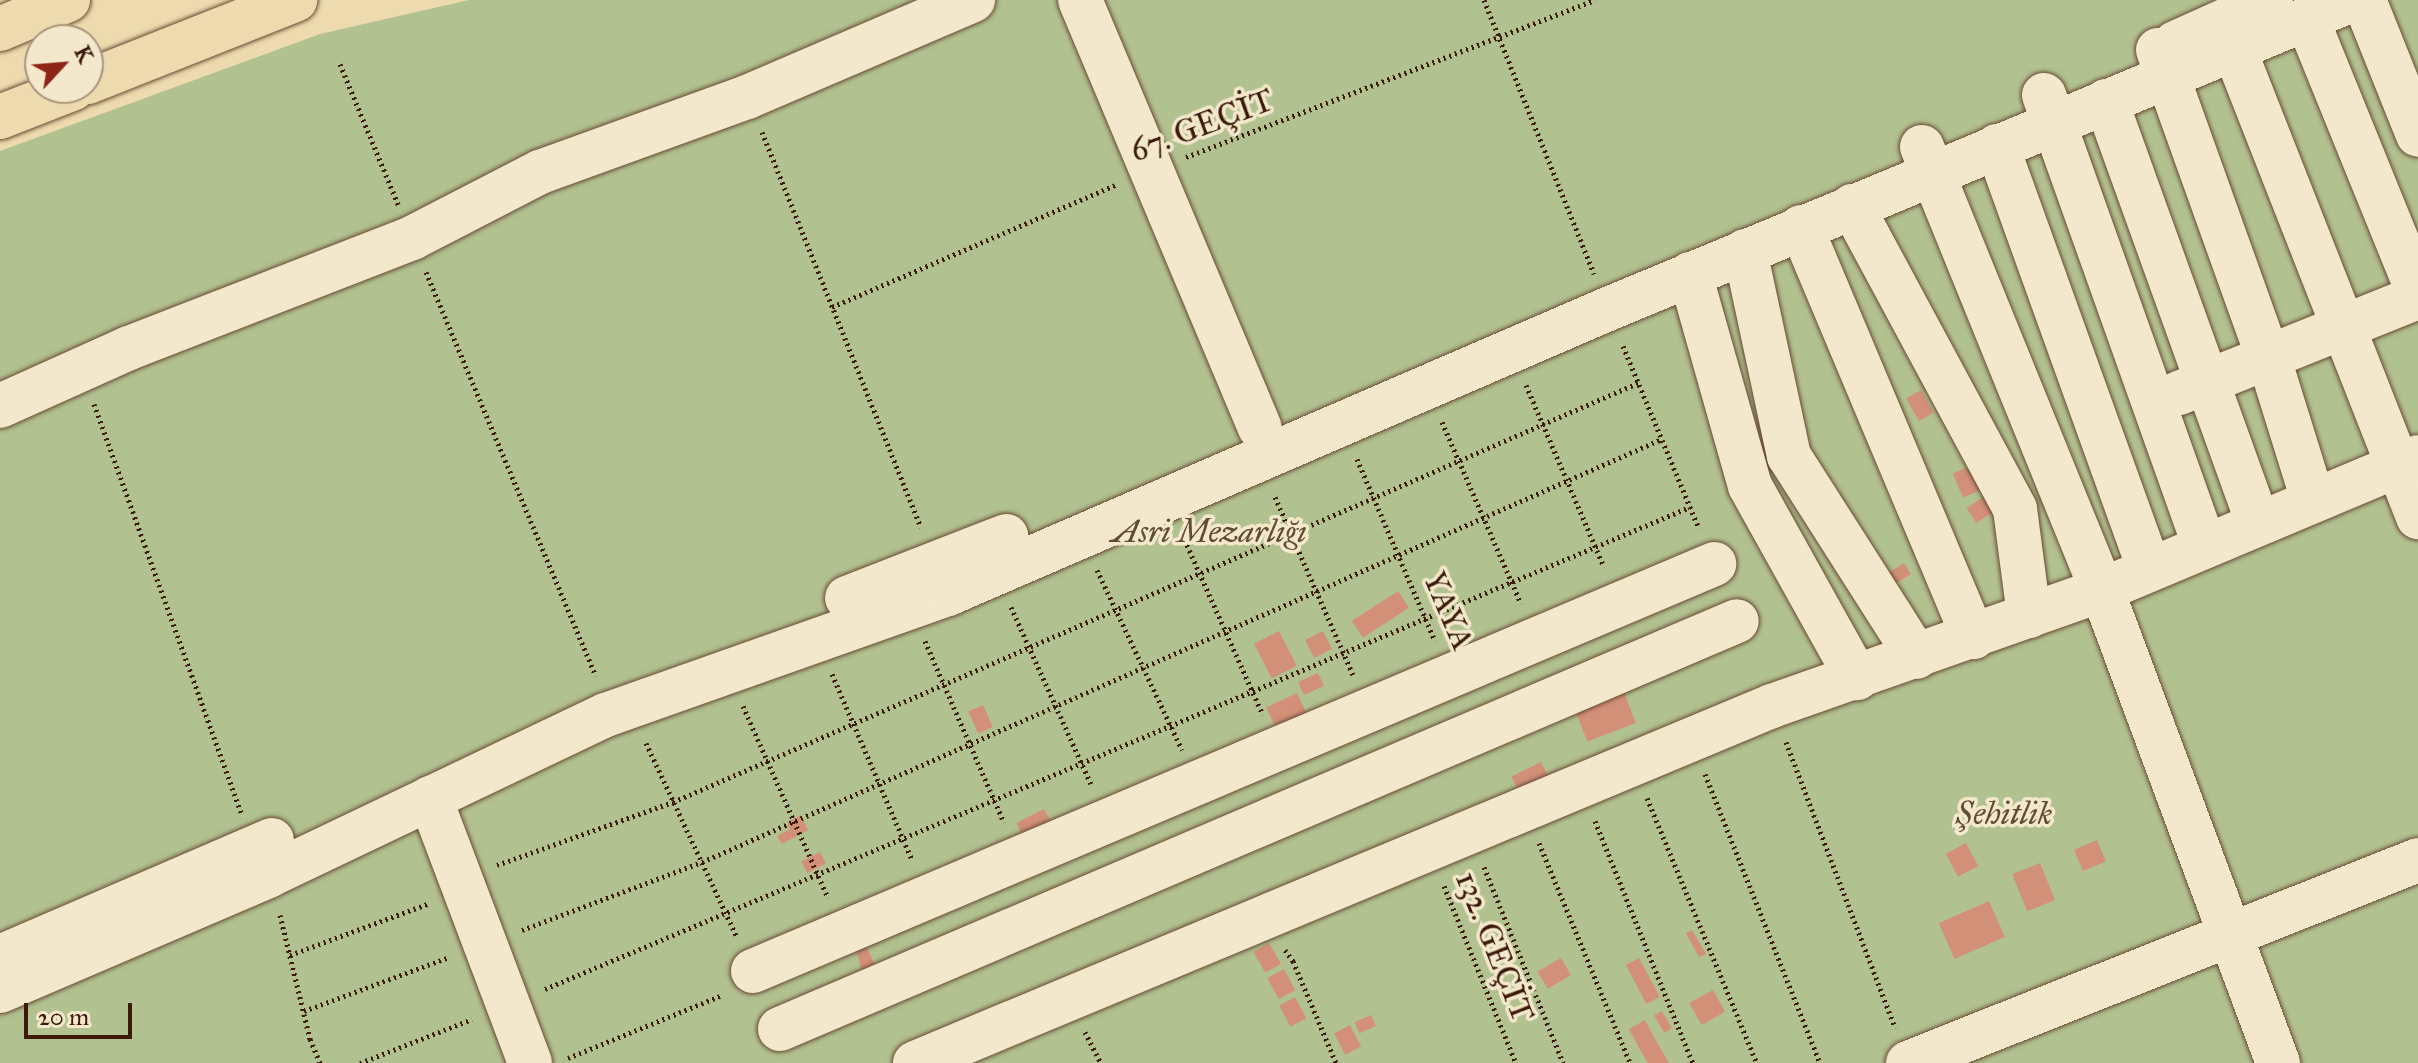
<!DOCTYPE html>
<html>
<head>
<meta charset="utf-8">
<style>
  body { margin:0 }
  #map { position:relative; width:2418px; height:1063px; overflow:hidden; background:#eddbaf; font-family:"IM FELL Great Primer",serif }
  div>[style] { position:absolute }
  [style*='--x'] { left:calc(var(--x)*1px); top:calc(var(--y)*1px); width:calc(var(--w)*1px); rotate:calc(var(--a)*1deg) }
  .green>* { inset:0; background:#b2c190 }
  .building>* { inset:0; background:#d39079; transform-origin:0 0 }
  .path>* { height:5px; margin-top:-2.5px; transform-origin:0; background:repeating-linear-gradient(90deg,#3b1a0b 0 2px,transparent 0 6px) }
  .roads { filter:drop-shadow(0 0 2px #684a34) drop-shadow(0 0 2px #684a34) }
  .minor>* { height:44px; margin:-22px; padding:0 22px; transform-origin:22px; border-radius:22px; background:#f3e8cb }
  .major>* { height:44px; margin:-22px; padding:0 22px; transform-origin:22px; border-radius:22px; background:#eddbaf }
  span { translate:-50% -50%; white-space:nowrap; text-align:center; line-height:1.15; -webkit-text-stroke:7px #f3e8cb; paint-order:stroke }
  .street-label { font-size:32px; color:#3b1a0b }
  .park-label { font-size:32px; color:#5f4c33; font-style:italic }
  .north { position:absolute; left:24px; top:24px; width:80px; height:80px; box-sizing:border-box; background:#f3e8cb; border:2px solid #a9967e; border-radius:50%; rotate:64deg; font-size:22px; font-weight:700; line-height:32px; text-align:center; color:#3b1a0b }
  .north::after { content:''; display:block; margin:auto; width:28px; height:36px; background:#8f2418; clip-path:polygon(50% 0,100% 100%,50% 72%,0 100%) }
  .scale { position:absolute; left:24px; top:1003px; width:108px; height:36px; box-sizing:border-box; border:4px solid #3b1a0b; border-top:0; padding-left:10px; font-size:24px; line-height:28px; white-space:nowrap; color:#3b1a0b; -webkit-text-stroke:6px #f3e8cb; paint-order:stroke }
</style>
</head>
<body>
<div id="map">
  <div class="green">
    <div style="clip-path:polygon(469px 0,2418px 0,2418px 1063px,0 1063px,0 151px,320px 34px)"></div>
  </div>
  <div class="building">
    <div style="left:1921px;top:390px;width:26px;height:17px;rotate:61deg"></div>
    <div style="left:1973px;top:465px;width:26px;height:22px;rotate:67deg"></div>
    <div style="left:1983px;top:497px;width:18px;height:20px;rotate:56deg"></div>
    <div style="left:1904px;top:563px;width:13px;height:31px;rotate:58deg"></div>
    <div style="left:1398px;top:591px;width:20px;height:55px;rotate:57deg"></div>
    <div style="left:1279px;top:631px;width:39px;height:28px;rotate:63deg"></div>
    <div style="left:1323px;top:631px;width:20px;height:20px;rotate:63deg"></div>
    <div style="left:1318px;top:673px;width:14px;height:22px;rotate:65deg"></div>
    <div style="left:1619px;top:679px;width:47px;height:52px;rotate:69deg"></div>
    <div style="left:1297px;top:693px;width:26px;height:34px;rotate:65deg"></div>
    <div style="left:983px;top:705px;width:24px;height:16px;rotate:66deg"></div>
    <div style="left:1541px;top:762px;width:25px;height:33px;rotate:64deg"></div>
    <div style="left:1044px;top:809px;width:27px;height:31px;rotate:63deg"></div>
    <div style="clip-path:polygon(801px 815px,808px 830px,782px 844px,777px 836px,790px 829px,787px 823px)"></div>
    <div style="left:2097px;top:840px;width:23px;height:25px;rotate:67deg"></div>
    <div style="left:1966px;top:843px;width:26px;height:23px;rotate:62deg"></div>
    <div style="left:820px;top:852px;width:13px;height:21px;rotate:63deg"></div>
    <div style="left:2040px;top:863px;width:40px;height:30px;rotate:68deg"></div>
    <div style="left:1989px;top:901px;width:39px;height:55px;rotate:66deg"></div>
    <div style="clip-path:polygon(1692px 930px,1706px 954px,1699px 957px,1686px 933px)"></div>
    <div style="clip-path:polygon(836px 938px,866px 945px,877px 970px,863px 977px,857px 952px,844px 956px)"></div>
    <div style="left:1269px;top:943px;width:24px;height:18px;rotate:60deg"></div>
    <div style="left:1561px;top:958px;width:20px;height:27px;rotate:60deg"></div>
    <div style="left:1639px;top:958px;width:44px;height:15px;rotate:62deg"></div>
    <div style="left:1284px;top:969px;width:24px;height:19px;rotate:62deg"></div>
    <div style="left:1713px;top:990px;width:25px;height:27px;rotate:61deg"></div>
    <div style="left:1295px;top:997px;width:24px;height:18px;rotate:62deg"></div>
    <div style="left:1662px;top:1011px;width:20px;height:9px;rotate:60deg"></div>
    <div style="left:1371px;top:1015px;width:12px;height:18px;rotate:66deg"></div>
    <div style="clip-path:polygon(1645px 1020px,1655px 1039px,1669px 1063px,1648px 1063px,1639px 1048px,1629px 1029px)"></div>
    <div style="left:1350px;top:1025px;width:24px;height:18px;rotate:62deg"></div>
  </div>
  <div class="path">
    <div style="--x:1484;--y:0;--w:295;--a:68.1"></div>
    <div style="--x:340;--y:64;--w:152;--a:67.5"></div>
    <div style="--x:762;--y:132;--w:426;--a:68.1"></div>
    <div style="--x:1186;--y:157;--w:438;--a:-21"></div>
    <div style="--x:426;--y:272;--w:438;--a:67.2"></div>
    <div style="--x:832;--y:307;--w:311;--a:-23.3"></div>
    <div style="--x:1623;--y:346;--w:198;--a:67.4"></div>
    <div style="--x:1526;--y:385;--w:198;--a:66.8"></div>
    <div style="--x:94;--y:404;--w:434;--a:70.2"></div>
    <div style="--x:1442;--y:422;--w:198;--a:66.5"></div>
    <div style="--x:1357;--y:459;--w:198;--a:66.8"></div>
    <div style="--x:1275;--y:497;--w:194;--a:66.3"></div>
    <div style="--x:1182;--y:534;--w:198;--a:65.9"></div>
    <div style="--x:1097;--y:570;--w:199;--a:64.7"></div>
    <div style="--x:1011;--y:607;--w:194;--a:65.7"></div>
    <div style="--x:925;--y:641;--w:198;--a:66.5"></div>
    <div style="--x:832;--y:674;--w:202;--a:66.7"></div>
    <div style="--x:743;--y:706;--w:210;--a:66.1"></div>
    <div style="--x:1786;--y:742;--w:306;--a:69.1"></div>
    <div style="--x:646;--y:743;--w:214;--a:64.9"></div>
    <div style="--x:1705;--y:774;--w:311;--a:68.3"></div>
    <div style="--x:1647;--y:798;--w:287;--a:67.5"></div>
    <div style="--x:1595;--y:821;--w:261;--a:68"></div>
    <div style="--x:1539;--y:843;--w:238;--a:67.5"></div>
    <div style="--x:497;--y:865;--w:187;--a:-19.7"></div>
    <div style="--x:673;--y:802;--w:1052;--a:-23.47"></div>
    <div style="--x:1484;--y:867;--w:211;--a:68"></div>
    <div style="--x:1444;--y:886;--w:191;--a:67.9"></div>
    <div style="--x:280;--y:915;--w:128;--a:76.4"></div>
    <div style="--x:310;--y:1039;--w:26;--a:67"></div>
    <div style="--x:522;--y:930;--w:192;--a:-20.7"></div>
    <div style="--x:702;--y:862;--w:1049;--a:-23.78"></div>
    <div style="--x:1285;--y:950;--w:14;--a:54"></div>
    <div style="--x:1293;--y:961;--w:111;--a:67.1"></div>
    <div style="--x:290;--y:955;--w:149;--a:-20.4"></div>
    <div style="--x:545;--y:989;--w:1242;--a:-22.83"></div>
    <div style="--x:304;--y:1011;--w:155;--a:-20.4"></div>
    <div style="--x:1085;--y:1032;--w:35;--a:63"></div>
    <div style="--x:568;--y:1058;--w:166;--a:-22.2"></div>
    <div style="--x:360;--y:1063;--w:120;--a:-21.4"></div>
  </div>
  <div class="roads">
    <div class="minor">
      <div style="--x:1080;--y:0;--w:464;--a:67.2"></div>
      <div style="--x:2364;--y:0;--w:145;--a:68.2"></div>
      <div style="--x:2307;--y:19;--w:295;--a:67.9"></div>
      <div style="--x:2175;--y:43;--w:105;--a:-24.1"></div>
      <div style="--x:2158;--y:50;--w:331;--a:70.3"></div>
      <div style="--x:2270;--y:362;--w:145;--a:72.7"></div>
      <div style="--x:2235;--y:51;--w:501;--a:68.56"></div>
      <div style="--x:2044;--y:95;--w:479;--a:70.4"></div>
      <div style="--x:2106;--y:101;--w:449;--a:70.2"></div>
      <div style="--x:1997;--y:146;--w:449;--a:70.2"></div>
      <div style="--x:1922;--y:147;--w:478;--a:67.9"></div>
      <div style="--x:2102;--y:590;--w:505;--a:69.59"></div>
      <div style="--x:1852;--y:206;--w:344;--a:61.7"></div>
      <div style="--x:2015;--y:509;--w:108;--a:82.5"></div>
      <div style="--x:1801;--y:227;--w:445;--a:67.2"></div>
      <div style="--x:1745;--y:251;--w:210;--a:77.9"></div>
      <div style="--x:1789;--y:456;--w:238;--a:57.5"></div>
      <div style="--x:1690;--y:274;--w:220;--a:74.2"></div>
      <div style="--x:1750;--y:486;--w:220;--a:60.9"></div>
      <div style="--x:2179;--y:393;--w:258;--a:-21.9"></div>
      <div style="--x:0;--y:406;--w:141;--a:-24.2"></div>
      <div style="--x:129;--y:348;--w:304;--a:-21.2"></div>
      <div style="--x:412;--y:238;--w:144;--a:-27.3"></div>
      <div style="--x:540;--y:172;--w:220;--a:-19.9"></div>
      <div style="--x:747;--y:97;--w:246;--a:-23.2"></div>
      <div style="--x:847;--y:598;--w:171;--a:-21.3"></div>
      <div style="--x:430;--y:798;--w:283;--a:69.3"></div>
      <div style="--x:0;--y:957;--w:296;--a:-23.3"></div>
      <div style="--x:753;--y:971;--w:1044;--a:-22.95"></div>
      <div style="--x:0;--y:991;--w:294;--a:-23.2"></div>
      <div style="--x:270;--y:875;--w:372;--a:-25.5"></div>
      <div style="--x:606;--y:715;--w:363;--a:-19.5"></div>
      <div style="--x:948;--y:594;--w:719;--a:-23.36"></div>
      <div style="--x:1608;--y:309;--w:806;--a:-22.55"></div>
      <div style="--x:780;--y:1029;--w:1040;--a:-23.09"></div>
      <div style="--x:915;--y:1063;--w:928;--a:-22.62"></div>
      <div style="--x:1772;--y:706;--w:350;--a:-19.4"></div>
      <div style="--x:2102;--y:590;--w:343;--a:-22.8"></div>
      <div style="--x:1908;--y:1063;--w:549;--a:-21.7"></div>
    </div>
    <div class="major">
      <div style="--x:0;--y:29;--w:74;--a:-23.1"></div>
      <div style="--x:88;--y:82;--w:223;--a:-21.6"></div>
      <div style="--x:0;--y:117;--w:79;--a:-21.4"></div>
    </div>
  </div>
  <div class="street-label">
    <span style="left:1202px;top:126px;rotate:-21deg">67. GEÇİT</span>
    <span style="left:1448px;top:611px;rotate:67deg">YAYA</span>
    <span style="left:1494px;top:947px;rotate:68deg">132. GEÇİT</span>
  </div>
  <div class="park-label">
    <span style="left:1209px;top:532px">Asri Mezarlığı</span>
    <span style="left:2004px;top:814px">Şehitlik</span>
  </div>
  <div class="north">K</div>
  <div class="scale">20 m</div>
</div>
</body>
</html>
